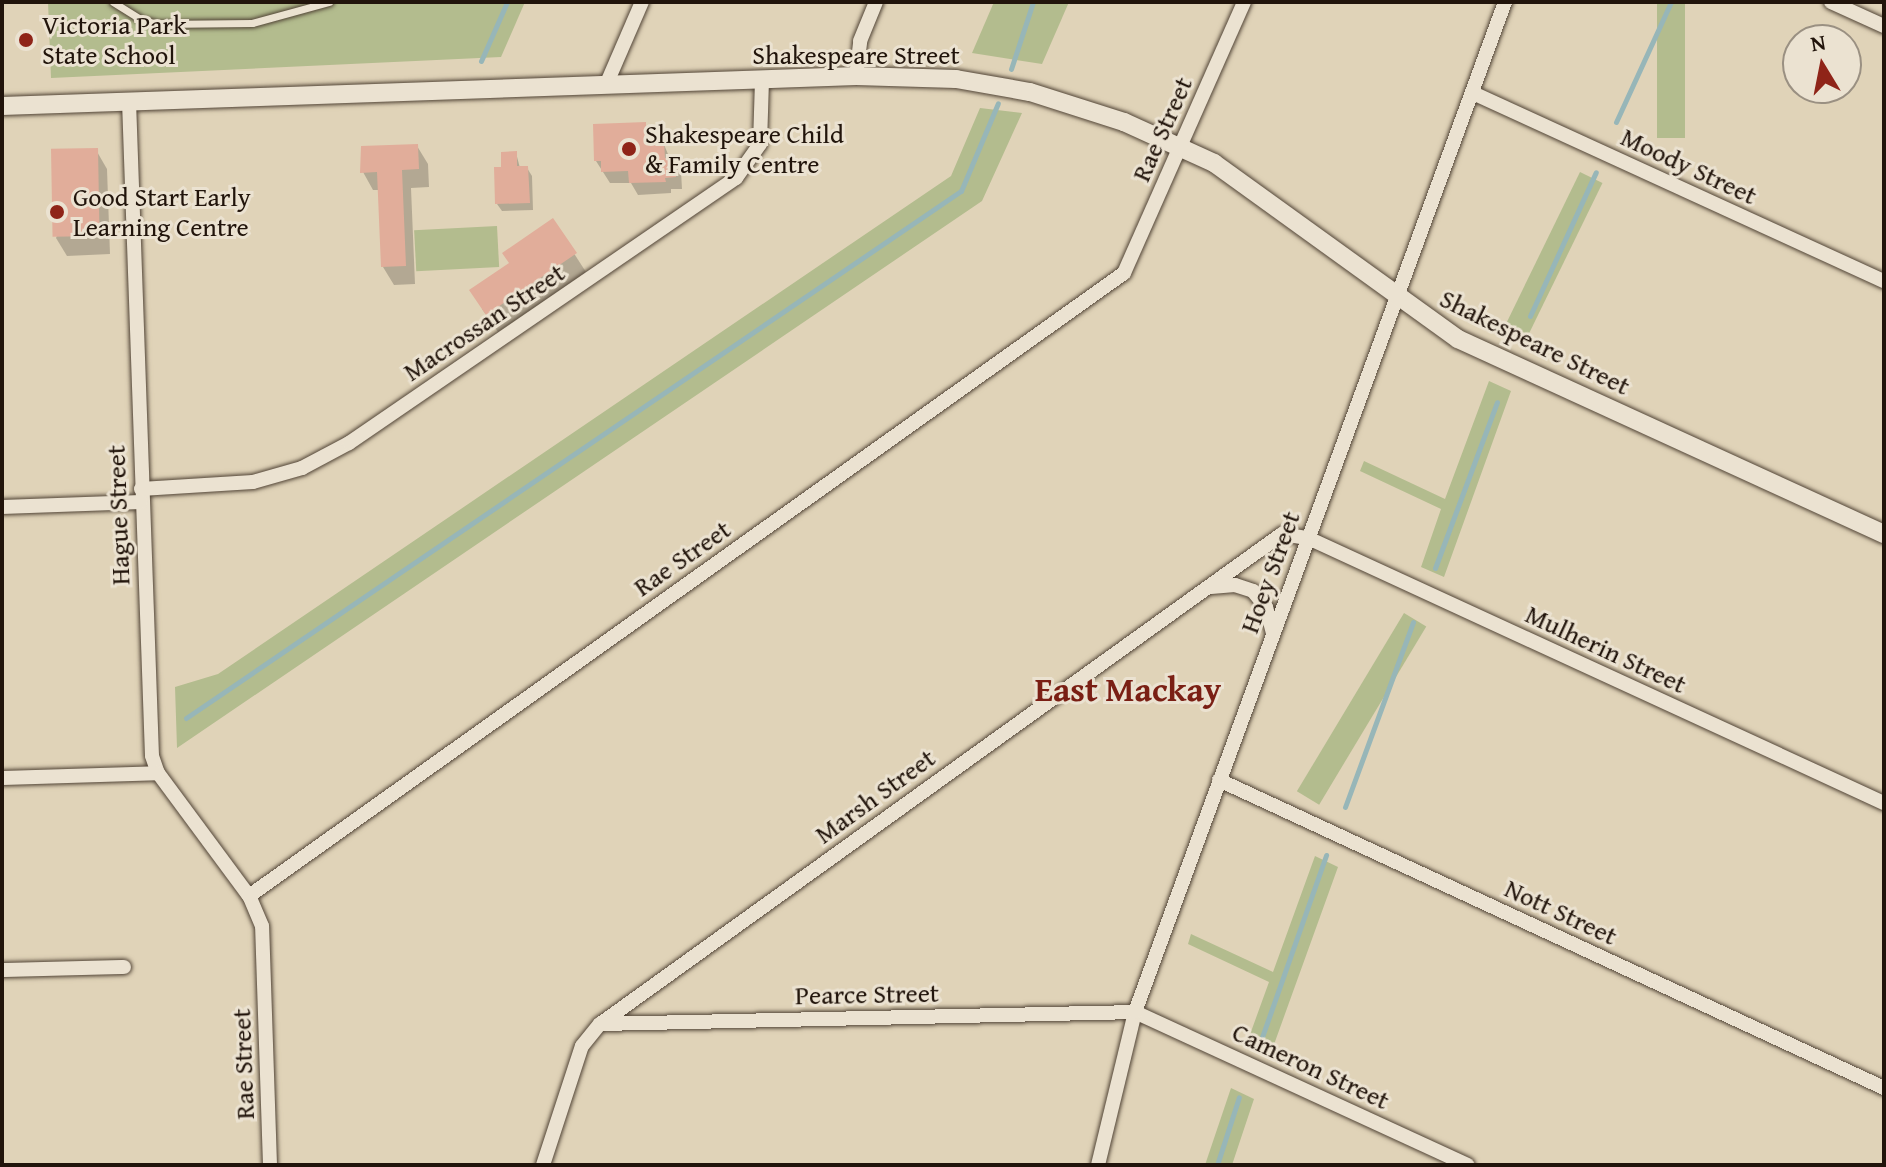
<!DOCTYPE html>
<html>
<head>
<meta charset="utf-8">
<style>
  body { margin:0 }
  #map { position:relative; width:1886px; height:1167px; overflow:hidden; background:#e0d3b8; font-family:"Gentium Book Plus",serif }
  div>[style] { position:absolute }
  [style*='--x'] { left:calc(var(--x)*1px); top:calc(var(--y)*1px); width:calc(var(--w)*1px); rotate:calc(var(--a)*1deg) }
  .green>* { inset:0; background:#b3bc8e; transform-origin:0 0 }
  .shadow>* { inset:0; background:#0003 }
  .stream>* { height:5px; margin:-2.5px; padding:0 2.5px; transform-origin:2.5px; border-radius:2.5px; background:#97b6b8 }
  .building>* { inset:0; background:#e1ad9a; transform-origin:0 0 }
  .roads { filter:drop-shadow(0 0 2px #514436) drop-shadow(0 0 2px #514436) }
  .service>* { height:7px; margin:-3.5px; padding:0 3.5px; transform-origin:3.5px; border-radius:3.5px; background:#ebe2d1 }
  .minor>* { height:14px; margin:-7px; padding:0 7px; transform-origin:7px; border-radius:7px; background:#ebe2d1 }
  .tertiary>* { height:18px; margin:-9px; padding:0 9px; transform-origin:9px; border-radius:9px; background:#ebe2d1 }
  .dots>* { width:22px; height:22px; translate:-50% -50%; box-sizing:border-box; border:4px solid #ebe2d1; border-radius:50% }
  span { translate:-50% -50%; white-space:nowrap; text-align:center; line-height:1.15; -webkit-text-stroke:6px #ebe2d1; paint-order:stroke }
  .poi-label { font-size:26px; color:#21140b }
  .left { translate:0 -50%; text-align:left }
  .street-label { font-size:26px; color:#21140b }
  .district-label { font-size:34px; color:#7a1f14; font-weight:700 }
  .frame { position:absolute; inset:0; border:4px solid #21140b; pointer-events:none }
  .north { position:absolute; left:1782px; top:24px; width:80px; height:80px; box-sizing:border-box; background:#ebe2d1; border:2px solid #9a9082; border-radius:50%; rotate:350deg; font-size:22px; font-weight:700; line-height:32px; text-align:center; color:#21140b }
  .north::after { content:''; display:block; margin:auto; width:28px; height:36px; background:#8f2418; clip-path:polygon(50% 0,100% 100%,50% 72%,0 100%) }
</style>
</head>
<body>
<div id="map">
  <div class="green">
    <div style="clip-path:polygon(48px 2px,525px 2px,501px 57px,51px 78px)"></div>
    <div style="clip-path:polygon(994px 2px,1069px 2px,1042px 64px,972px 53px)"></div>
    <div style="left:1657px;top:2px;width:28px;height:136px"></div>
    <div style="clip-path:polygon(980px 108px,1022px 113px,982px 201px,177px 748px,175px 687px,218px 674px,951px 176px)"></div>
    <div style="left:1580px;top:172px;width:25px;height:179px;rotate:26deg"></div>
    <div style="left:497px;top:226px;width:41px;height:83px;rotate:87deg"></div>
    <div style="clip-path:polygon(1489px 381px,1511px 391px,1444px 577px,1421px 567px,1441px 509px,1360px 471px,1364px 461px,1445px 499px)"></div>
    <div style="left:1404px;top:613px;width:26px;height:208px;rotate:31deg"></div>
    <div style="clip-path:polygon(1315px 856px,1338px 867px,1272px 1050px,1248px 1040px,1269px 982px,1188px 944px,1191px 934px,1273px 972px)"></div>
    <div style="clip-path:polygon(1231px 1088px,1254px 1099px,1232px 1165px,1205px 1165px)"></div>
  </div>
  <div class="shadow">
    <div style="clip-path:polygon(645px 124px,657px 142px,663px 142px,670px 159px,681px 171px,682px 189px,671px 189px,671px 193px,638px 195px,631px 183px,610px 183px,596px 161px)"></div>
    <div style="clip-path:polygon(417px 146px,428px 164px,429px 187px,411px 188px,415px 284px,394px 285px,383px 267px,380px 190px,373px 190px,363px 172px)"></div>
    <div style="clip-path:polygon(96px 150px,107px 169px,110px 254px,67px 256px,56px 238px)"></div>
    <div style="clip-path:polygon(516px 153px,520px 168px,527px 168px,532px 176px,533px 210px,502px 211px,497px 204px,504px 169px)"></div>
    <div style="clip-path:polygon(553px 221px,586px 272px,498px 332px,482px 309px,511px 264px)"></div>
  </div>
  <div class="stream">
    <div style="--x:481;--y:61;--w:64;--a:-66.2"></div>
    <div style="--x:1011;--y:69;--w:71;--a:-71.8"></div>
    <div style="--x:1616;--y:122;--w:132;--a:-65.4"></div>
    <div style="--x:1530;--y:316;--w:158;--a:-65.4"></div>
    <div style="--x:1435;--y:568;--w:177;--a:-69.5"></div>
    <div style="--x:186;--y:718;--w:937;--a:-34.22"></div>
    <div style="--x:961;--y:191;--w:95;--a:-67.2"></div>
    <div style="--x:1345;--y:807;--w:197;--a:-69.8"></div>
    <div style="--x:1262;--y:1037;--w:193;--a:-70.6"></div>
    <div style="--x:1217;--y:1165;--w:71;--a:-72.1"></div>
  </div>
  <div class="building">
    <div style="clip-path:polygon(646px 122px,646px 132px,654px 132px,654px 141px,664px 140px,665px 158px,675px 157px,676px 177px,665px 178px,666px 182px,629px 183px,628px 171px,601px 172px,601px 161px,594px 161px,593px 124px)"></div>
    <div style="clip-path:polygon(418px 144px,419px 169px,402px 170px,406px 266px,381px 267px,377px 172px,360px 173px,361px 146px)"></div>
    <div style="left:98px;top:148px;width:88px;height:47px;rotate:89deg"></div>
    <div style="clip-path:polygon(517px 151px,517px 166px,528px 166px,530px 203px,495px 204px,494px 167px,501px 167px,501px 152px)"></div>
    <div style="clip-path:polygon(553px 218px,577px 253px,486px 315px,469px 290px,509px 263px,502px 253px)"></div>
  </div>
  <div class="roads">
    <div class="service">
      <div style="--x:113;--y:2;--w:34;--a:32"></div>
      <div style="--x:142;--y:20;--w:16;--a:14"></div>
      <div style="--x:158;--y:24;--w:94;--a:-0.6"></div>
      <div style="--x:252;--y:23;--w:80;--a:-15.3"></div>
    </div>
    <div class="minor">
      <div style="--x:1831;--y:2;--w:58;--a:24.4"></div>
      <div style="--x:856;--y:76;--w:35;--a:-83"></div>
      <div style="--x:860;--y:41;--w:42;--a:-67.7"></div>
      <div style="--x:606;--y:85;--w:90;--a:-66.6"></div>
      <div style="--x:1473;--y:93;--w:452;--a:24.6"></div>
      <div style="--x:129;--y:101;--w:655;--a:87.99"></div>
      <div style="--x:152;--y:756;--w:18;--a:71"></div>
      <div style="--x:158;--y:773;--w:153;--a:53.5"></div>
      <div style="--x:141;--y:489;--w:112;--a:-3.6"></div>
      <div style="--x:253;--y:482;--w:51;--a:-15.9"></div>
      <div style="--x:302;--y:468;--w:53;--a:-28"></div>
      <div style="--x:349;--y:443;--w:469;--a:-34.4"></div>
      <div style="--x:736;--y:178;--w:42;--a:-54.8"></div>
      <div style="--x:760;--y:144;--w:64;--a:-88.2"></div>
      <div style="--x:2;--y:507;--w:139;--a:-2.1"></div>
      <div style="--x:1211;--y:587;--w:24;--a:-5"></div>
      <div style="--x:1235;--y:585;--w:19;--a:18"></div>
      <div style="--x:1253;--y:591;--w:21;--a:51"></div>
      <div style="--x:1266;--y:607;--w:27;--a:75"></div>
      <div style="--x:2;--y:778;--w:156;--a:-1.8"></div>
      <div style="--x:1219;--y:780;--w:733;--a:24.85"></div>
      <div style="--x:2;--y:970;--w:122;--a:-1.4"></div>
      <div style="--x:600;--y:1024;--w:535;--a:-1.28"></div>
      <div style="--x:1135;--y:1012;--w:366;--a:24.7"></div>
      <div style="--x:270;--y:1165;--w:239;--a:-91.9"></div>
      <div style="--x:262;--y:926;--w:33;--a:-113"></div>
      <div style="--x:249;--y:896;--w:1074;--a:-35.45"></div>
      <div style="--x:1124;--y:273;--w:296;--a:-66.1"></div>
      <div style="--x:543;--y:1165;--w:125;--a:-71.9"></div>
      <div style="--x:582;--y:1046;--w:28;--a:-51"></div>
      <div style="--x:600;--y:1024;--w:840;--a:-35.7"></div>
      <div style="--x:1282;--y:534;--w:26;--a:9"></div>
      <div style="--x:1308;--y:538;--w:634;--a:24.71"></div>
      <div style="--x:1098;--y:1165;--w:157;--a:-76.4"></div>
      <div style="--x:1135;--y:1012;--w:1076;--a:-69.88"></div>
    </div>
    <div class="tertiary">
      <div style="--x:2;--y:106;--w:855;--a:-2.01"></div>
      <div style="--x:856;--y:76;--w:100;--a:1.7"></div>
      <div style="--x:956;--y:79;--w:75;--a:10"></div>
      <div style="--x:1030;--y:92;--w:99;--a:17.7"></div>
      <div style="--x:1124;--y:122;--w:99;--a:24.5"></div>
      <div style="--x:1214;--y:163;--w:301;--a:35.8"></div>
      <div style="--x:1458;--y:339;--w:469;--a:24.6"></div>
    </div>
  </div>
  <div class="dots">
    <div style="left:26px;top:40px;background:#8f2418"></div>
    <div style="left:629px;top:149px;background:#8f2418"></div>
    <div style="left:57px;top:212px;background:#8f2418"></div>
  </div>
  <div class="poi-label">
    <span class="left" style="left:42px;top:40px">Victoria Park<br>State School</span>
    <span class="left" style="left:645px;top:149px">Shakespeare Child<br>&amp; Family Centre</span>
    <span class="left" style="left:73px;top:212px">Good Start Early<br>Learning Centre</span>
  </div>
  <div class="street-label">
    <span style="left:856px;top:55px">Shakespeare Street</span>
    <span style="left:1162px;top:129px;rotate:-66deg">Rae Street</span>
    <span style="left:1689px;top:166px;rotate:25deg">Moody Street</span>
    <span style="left:484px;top:322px;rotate:-34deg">Macrossan Street</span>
    <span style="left:1535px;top:342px;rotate:26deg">Shakespeare Street</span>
    <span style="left:118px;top:515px;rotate:-92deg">Hague Street</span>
    <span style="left:682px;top:558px;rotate:-35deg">Rae Street</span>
    <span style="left:1270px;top:572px;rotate:-70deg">Hoey Street</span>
    <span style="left:1606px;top:649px;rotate:25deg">Mulherin Street</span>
    <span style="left:875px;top:796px;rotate:-36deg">Marsh Street</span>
    <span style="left:1561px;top:912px;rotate:25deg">Nott Street</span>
    <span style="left:867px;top:994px;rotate:-1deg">Pearce Street</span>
    <span style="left:243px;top:1064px;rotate:-92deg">Rae Street</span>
    <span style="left:1311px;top:1066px;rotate:25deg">Cameron Street</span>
  </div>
  <div class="district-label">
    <span style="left:1128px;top:689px">East Mackay</span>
  </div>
  <div class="frame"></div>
  <div class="north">N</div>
</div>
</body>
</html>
